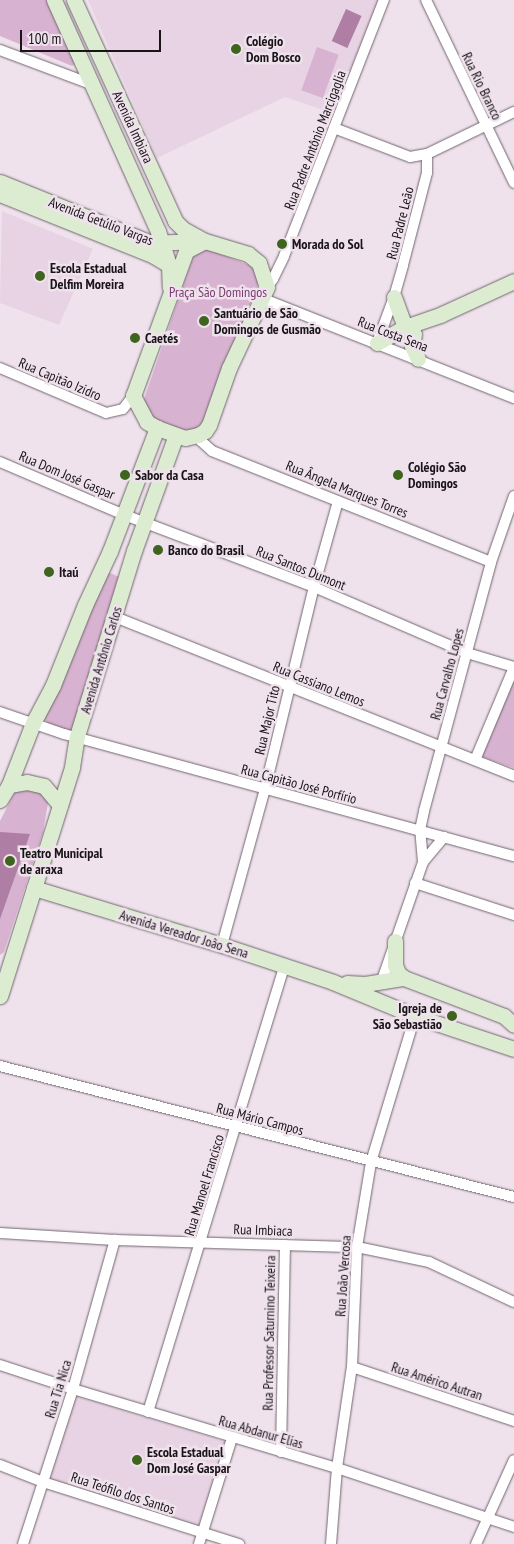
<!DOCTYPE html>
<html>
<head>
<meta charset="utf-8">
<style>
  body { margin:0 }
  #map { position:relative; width:514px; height:1544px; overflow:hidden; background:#efe2ec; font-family:"PT Sans Narrow",sans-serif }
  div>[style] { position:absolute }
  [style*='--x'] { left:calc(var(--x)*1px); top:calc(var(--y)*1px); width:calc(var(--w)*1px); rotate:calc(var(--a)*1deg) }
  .built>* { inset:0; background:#e7d3e3; transform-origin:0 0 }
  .green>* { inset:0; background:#d8b3d1; transform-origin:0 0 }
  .water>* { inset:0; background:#ae7ea5; transform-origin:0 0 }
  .roads { filter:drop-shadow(0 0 1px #71656f) drop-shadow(0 0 1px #71656f) }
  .street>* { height:10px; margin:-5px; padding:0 5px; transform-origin:5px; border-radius:5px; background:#fff }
  .secondary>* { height:15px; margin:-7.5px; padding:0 7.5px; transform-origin:7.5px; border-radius:7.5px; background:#dcecd1 }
  .dots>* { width:14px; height:14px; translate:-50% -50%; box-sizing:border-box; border:2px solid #efe2ec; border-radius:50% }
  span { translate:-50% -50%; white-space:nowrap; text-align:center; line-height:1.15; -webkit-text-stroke:5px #efe2ec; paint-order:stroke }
  .poi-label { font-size:14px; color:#191418; font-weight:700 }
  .left { translate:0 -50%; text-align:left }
  .right { translate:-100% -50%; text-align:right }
  .street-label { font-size:14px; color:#191418 }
  .park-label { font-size:14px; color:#793d71 }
  .scale { position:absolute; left:20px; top:30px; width:141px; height:22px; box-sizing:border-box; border:2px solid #191418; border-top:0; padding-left:6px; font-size:15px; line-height:18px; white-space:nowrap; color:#191418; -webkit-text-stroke:4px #efe2ec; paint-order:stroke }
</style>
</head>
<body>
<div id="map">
  <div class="built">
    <div style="clip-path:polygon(88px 0,380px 0,338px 115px,285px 97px,157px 158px)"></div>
    <div style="clip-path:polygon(2px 211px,93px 249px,59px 325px,0 303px)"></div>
    <div style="left:73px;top:1395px;width:161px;height:88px;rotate:17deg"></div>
  </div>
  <div class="green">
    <div style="clip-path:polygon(0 0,48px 0,77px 63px,72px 66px,0 36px)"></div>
    <div style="left:317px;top:47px;width:23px;height:46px;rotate:20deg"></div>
    <div style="clip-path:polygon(202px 247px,254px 267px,260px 279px,204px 421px,191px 433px,150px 419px,143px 402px,195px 251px)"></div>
    <div style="clip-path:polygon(105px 571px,122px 578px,78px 728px,70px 731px,50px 726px,44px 718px)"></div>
    <div style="clip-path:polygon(514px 679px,514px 768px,482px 757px)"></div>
    <div style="clip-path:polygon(25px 785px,47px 795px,48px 803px,43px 832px,4px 952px,0 955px,0 821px,17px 788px)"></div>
  </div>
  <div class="water">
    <div style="left:346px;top:9px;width:17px;height:35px;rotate:24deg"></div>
    <div style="clip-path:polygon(0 832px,30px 834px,0 919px)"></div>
  </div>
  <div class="roads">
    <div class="street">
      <div style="--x:426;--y:0;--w:203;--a:64.3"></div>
      <div style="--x:0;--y:50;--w:97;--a:20.5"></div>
      <div style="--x:334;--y:128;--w:81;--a:20.9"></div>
      <div style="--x:410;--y:157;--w:17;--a:-10"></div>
      <div style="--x:427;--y:154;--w:97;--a:-25.8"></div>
      <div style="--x:267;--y:287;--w:10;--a:-53"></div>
      <div style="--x:273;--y:279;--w:25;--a:-64"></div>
      <div style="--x:284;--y:256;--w:275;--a:-68.7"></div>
      <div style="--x:261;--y:298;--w:272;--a:21.6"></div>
      <div style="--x:377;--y:343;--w:49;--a:-69.7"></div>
      <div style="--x:394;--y:297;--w:33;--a:-74"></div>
      <div style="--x:403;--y:265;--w:95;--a:-75.4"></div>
      <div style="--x:427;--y:173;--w:19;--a:-90"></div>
      <div style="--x:0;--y:368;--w:115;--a:23"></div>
      <div style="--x:106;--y:413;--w:17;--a:-13"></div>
      <div style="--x:123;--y:409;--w:16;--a:-52"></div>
      <div style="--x:198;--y:435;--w:7;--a:63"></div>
      <div style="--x:201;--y:441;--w:15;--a:42"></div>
      <div style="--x:212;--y:451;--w:300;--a:21.7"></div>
      <div style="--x:0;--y:462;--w:133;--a:23.1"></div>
      <div style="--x:122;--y:514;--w:205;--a:20.8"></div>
      <div style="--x:314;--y:587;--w:167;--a:23.3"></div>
      <div style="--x:467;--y:653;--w:49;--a:16.6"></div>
      <div style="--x:115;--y:617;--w:430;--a:21.7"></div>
      <div style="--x:0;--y:712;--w:68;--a:19"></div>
      <div style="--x:64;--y:734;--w:466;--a:15.2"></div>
      <div style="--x:475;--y:760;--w:101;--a:-67.2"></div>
      <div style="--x:423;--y:862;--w:32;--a:-95"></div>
      <div style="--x:420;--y:830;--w:19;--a:-78"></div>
      <div style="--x:424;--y:811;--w:258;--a:-74.9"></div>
      <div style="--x:491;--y:562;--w:70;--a:-70.8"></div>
      <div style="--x:415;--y:883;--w:104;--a:17.9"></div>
      <div style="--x:222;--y:945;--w:162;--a:-74.6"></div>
      <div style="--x:265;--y:789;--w:208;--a:-76.4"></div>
      <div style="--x:314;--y:587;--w:89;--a:-74.4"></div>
      <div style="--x:382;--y:980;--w:125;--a:-70.8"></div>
      <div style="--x:423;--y:862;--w:33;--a:-50"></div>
      <div style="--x:0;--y:1066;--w:530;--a:14.3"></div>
      <div style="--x:0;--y:1233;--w:115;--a:3.5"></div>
      <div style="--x:115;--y:1240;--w:242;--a:1.7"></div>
      <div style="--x:357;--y:1247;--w:74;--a:11.8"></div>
      <div style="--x:429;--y:1262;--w:94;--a:25.2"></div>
      <div style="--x:0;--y:1365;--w:77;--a:18.2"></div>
      <div style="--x:73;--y:1389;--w:276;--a:16.7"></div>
      <div style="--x:337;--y:1468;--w:187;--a:18.4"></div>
      <div style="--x:352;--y:1367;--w:171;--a:18.4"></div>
      <div style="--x:148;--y:1412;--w:466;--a:-73"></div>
      <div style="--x:281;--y:1452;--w:207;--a:-88.9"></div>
      <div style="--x:0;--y:1465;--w:46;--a:21.6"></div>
      <div style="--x:43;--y:1482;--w:206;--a:17.6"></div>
      <div style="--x:23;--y:1544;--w:163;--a:-72.1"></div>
      <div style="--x:73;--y:1389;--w:155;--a:-74.3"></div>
      <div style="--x:199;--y:1544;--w:111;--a:-72.7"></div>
      <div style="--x:331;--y:1544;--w:76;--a:-85.5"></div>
      <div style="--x:337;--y:1468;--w:102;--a:-81.6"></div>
      <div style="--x:352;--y:1367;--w:120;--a:-87.6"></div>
      <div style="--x:357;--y:1247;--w:86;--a:-80.6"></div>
      <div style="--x:371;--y:1162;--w:152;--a:-73.2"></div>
      <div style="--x:476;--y:1544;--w:92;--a:-65.7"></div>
    </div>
    <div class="secondary">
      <div style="--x:54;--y:0;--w:253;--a:65.8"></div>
      <div style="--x:158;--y:231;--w:35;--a:72"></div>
      <div style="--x:169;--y:264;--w:23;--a:88"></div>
      <div style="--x:74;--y:0;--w:243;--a:65.4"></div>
      <div style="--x:175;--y:221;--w:11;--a:45"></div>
      <div style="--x:183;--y:229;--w:25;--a:29"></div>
      <div style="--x:205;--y:241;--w:45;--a:16.8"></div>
      <div style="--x:248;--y:254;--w:14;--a:39"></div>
      <div style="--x:259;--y:263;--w:25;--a:72"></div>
      <div style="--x:267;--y:287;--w:89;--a:115.1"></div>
      <div style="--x:229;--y:368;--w:60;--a:109.3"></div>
      <div style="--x:209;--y:425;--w:7;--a:124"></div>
      <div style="--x:205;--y:431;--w:8;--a:150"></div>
      <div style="--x:198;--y:435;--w:13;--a:167"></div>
      <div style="--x:185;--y:438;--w:30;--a:-160"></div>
      <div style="--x:157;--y:428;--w:12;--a:-149"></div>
      <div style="--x:147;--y:422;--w:30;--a:-118"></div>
      <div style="--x:133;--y:396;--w:154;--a:-69.9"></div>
      <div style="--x:186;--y:251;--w:21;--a:-28"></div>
      <div style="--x:0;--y:182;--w:163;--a:22"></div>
      <div style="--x:151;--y:243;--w:47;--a:-2.4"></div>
      <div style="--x:0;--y:194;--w:166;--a:21.9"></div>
      <div style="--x:154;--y:256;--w:23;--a:31"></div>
      <div style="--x:394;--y:297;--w:32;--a:70"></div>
      <div style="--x:414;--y:334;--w:12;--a:99"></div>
      <div style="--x:412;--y:346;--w:14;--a:65"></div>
      <div style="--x:377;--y:343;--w:32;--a:-30"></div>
      <div style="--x:405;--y:327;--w:39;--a:-19"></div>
      <div style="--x:442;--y:314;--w:79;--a:-24.6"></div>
      <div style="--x:9;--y:785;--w:18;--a:-9"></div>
      <div style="--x:27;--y:782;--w:17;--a:13"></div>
      <div style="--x:44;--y:786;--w:25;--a:50"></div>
      <div style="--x:0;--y:800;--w:17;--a:-59"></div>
      <div style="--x:9;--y:785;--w:66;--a:-68.8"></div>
      <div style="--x:33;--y:723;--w:43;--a:-62.2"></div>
      <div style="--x:53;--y:685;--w:86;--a:-68.2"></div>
      <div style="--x:85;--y:605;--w:60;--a:-65.2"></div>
      <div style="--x:110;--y:551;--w:132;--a:-69.1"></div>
      <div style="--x:34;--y:888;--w:196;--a:16.9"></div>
      <div style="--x:222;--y:945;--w:117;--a:18.4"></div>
      <div style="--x:333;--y:982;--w:89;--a:22.5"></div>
      <div style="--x:415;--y:1016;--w:104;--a:18.4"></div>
      <div style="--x:395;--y:941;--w:24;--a:90"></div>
      <div style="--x:395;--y:965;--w:9;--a:69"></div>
      <div style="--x:398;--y:973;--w:8;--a:40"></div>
      <div style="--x:347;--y:983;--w:18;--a:3"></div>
      <div style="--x:365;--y:984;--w:39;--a:-9"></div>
      <div style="--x:404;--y:978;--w:107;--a:20.8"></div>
      <div style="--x:504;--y:1016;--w:13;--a:42"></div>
      <div style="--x:0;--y:996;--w:240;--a:-72.5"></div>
      <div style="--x:72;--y:767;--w:31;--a:-81"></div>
      <div style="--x:77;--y:736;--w:194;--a:-72.9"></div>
      <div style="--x:134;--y:551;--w:123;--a:-70.1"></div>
    </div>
  </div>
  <div class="dots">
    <div style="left:236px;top:49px;background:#3e641e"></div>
    <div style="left:282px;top:244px;background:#3e641e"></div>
    <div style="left:40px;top:276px;background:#3e641e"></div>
    <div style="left:204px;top:321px;background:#3e641e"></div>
    <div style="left:135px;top:338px;background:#3e641e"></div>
    <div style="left:125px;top:475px;background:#3e641e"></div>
    <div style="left:398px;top:475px;background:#3e641e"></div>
    <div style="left:158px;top:550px;background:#3e641e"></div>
    <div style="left:49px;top:572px;background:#3e641e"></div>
    <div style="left:10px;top:861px;background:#3e641e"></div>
    <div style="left:452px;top:1016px;background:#3e641e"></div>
    <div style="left:137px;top:1460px;background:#3e641e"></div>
  </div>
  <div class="poi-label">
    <span class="left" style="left:246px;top:49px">Colégio<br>Dom Bosco</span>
    <span class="left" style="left:292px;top:244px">Morada do Sol</span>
    <span class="left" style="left:50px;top:276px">Escola Estadual<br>Delfim Moreira</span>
    <span class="left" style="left:214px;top:321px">Santuário de São<br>Domingos de Gusmão</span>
    <span class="left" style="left:145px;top:338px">Caetés</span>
    <span class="left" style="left:408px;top:475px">Colégio São<br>Domingos</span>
    <span class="left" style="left:135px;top:475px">Sabor da Casa</span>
    <span class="left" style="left:168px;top:550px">Banco do Brasil</span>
    <span class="left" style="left:59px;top:572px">Itaú</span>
    <span class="left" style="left:20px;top:861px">Teatro Municipal<br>de araxa</span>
    <span class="right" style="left:442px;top:1016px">Igreja de<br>São Sebastião</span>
    <span class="left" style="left:147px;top:1460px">Escola Estadual<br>Dom José Gaspar</span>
  </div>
  <div class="street-label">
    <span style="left:482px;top:86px;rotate:64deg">Rua Rio Branco</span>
    <span style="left:133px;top:127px;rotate:65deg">Avenida Imbiara</span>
    <span style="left:315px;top:140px;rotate:-69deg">Rua Padre Antônio Marcigaglia</span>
    <span style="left:101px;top:221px;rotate:21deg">Avenida Getúlio Vargas</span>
    <span style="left:400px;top:223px;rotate:-76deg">Rua Padre Leão</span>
    <span style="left:393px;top:334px;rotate:21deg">Rua Costa Sena</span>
    <span style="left:60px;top:379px;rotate:23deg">Rua Capitão Izidro</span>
    <span style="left:67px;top:475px;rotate:23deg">Rua Dom José Gaspar</span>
    <span style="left:347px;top:489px;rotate:22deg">Rua Ângela Marques Torres</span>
    <span style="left:301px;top:568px;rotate:22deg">Rua Santos Dumont</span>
    <span style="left:101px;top:660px;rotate:-73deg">Avenida Antônio Carlos</span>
    <span style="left:447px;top:674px;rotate:-75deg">Rua Carvalho Lopes</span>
    <span style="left:319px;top:684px;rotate:22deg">Rua Cassiano Lemos</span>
    <span style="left:267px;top:720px;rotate:-77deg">Rua Major Tito</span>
    <span style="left:299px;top:784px;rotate:15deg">Rua Capitão José Porfírio</span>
    <span style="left:184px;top:934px;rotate:17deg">Avenida Vereador João Sena</span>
    <span style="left:260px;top:1119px;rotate:15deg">Rua Mário Campos</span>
    <span style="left:204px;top:1185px;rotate:-73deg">Rua Manoel Francisco</span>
    <span style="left:263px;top:1230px;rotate:2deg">Rua Imbiaca</span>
    <span style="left:343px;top:1276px;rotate:-86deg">Rua João Vercosa</span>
    <span style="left:269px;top:1333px;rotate:-89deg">Rua Professor Saturnino Teixeira</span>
    <span style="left:437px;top:1381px;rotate:18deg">Rua Américo Autran</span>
    <span style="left:58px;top:1389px;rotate:-73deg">Rua Tia Nica</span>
    <span style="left:261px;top:1432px;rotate:16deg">Rua Abdanur Elias</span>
    <span style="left:123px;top:1493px;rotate:18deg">Rua Teófilo dos Santos</span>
  </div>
  <div class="park-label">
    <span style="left:218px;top:292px">Praça São Domingos</span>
  </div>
  <div class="scale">100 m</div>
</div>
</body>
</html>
